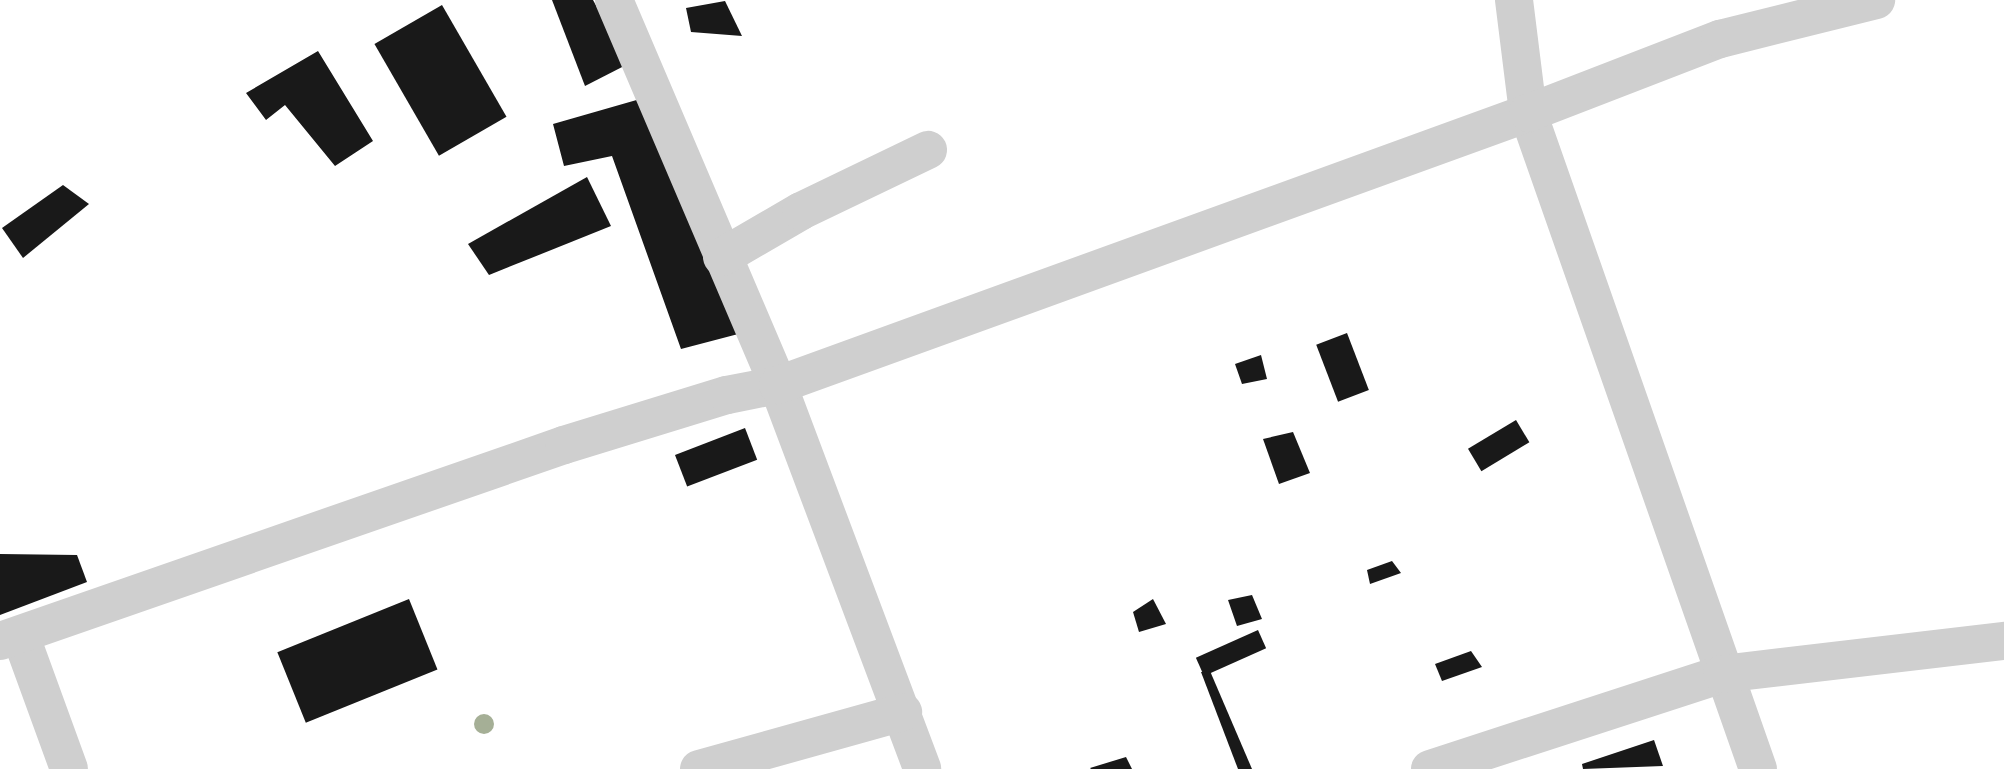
<!DOCTYPE html>
<html>
<head>
<meta charset="utf-8">
<style>
  body { margin:0 }
  #map { position:relative; width:2004px; height:769px; overflow:hidden; background:#fff; font-family:"Work Sans",sans-serif }
  div>[style] { position:absolute }
  [style*='--x'] { left:calc(var(--x)*1px); top:calc(var(--y)*1px); width:calc(var(--w)*1px); rotate:calc(var(--a)*1deg) }
  .building>* { inset:0; background:#191919; transform-origin:0 0 }
  .minor>* { height:38px; margin:-19px; padding:0 19px; transform-origin:19px; border-radius:19px; background:#cfcfcf }
  .trees>* { width:20px; height:20px; margin:-10px; border-radius:50%; background:#a5af96 }
  span { translate:-50% -50%; white-space:nowrap; text-align:center; line-height:1.15; -webkit-text-stroke:7px #fff; paint-order:stroke }
</style>
</head>
<body>
<div id="map">
  <div class="building">
    <div style="clip-path:polygon(552px 0,593px 0,628px 64px,585px 86px)"></div>
    <div style="clip-path:polygon(725px 1px,742px 36px,691px 32px,686px 8px)"></div>
    <div style="left:442px;top:5px;width:129px;height:78px;rotate:60deg"></div>
    <div style="clip-path:polygon(318px 51px,373px 141px,335px 166px,285px 105px,266px 120px,246px 93px)"></div>
    <div style="clip-path:polygon(654px 95px,742px 333px,681px 349px,612px 156px,564px 166px,553px 124px)"></div>
    <div style="clip-path:polygon(587px 177px,611px 226px,489px 275px,468px 244px)"></div>
    <div style="clip-path:polygon(63px 185px,89px 204px,23px 258px,2px 228px)"></div>
    <div style="left:1347px;top:333px;width:61px;height:33px;rotate:69deg"></div>
    <div style="clip-path:polygon(1261px 355px,1267px 379px,1242px 384px,1235px 364px)"></div>
    <div style="left:1516px;top:420px;width:26px;height:56px;rotate:59deg"></div>
    <div style="left:745px;top:428px;width:34px;height:75px;rotate:69deg"></div>
    <div style="clip-path:polygon(1293px 432px,1310px 473px,1279px 484px,1263px 439px)"></div>
    <div style="clip-path:polygon(0 554px,77px 555px,87px 582px,0 615px)"></div>
    <div style="clip-path:polygon(1392px 561px,1401px 573px,1370px 584px,1367px 570px)"></div>
    <div style="clip-path:polygon(1252px 595px,1262px 619px,1237px 626px,1228px 600px)"></div>
    <div style="left:409px;top:599px;width:76px;height:142px;rotate:68deg"></div>
    <div style="clip-path:polygon(1153px 599px,1166px 624px,1139px 632px,1133px 612px)"></div>
    <div style="left:1258px;top:630px;width:20px;height:68px;rotate:66deg"></div>
    <div style="clip-path:polygon(1471px 651px,1482px 667px,1442px 681px,1435px 664px)"></div>
    <div style="clip-path:polygon(1210px 671px,1252px 769px,1238px 769px,1201px 672px)"></div>
    <div style="clip-path:polygon(1654px 740px,1663px 766px,1583px 769px,1582px 764px)"></div>
    <div style="clip-path:polygon(1126px 757px,1132px 769px,1091px 769px,1090px 768px)"></div>
  </div>
  <div class="minor">
    <div style="--x:614;--y:0;--w:418;--a:66.9"></div>
    <div style="--x:778;--y:385;--w:410;--a:69.4"></div>
    <div style="--x:1514;--y:0;--w:114;--a:82.9"></div>
    <div style="--x:1528;--y:113;--w:695;--a:70.68"></div>
    <div style="--x:722;--y:257;--w:91;--a:-30.2"></div>
    <div style="--x:801;--y:211;--w:141;--a:-25.7"></div>
    <div style="--x:21;--y:637;--w:140;--a:70"></div>
    <div style="--x:0;--y:641;--w:597;--a:-19.16"></div>
    <div style="--x:564;--y:445;--w:170;--a:-17.1"></div>
    <div style="--x:727;--y:395;--w:52;--a:-11.1"></div>
    <div style="--x:778;--y:385;--w:798;--a:-19.93"></div>
    <div style="--x:1528;--y:113;--w:206;--a:-21.1"></div>
    <div style="--x:1720;--y:39;--w:161;--a:-14"></div>
    <div style="--x:699;--y:769;--w:212;--a:-15.6"></div>
    <div style="--x:1430;--y:769;--w:307;--a:-18"></div>
    <div style="--x:1722;--y:674;--w:284;--a:-6.7"></div>
  </div>
  <div class="trees">
    <div style="left:484px;top:724px"></div>
  </div>
</div>
</body>
</html>
